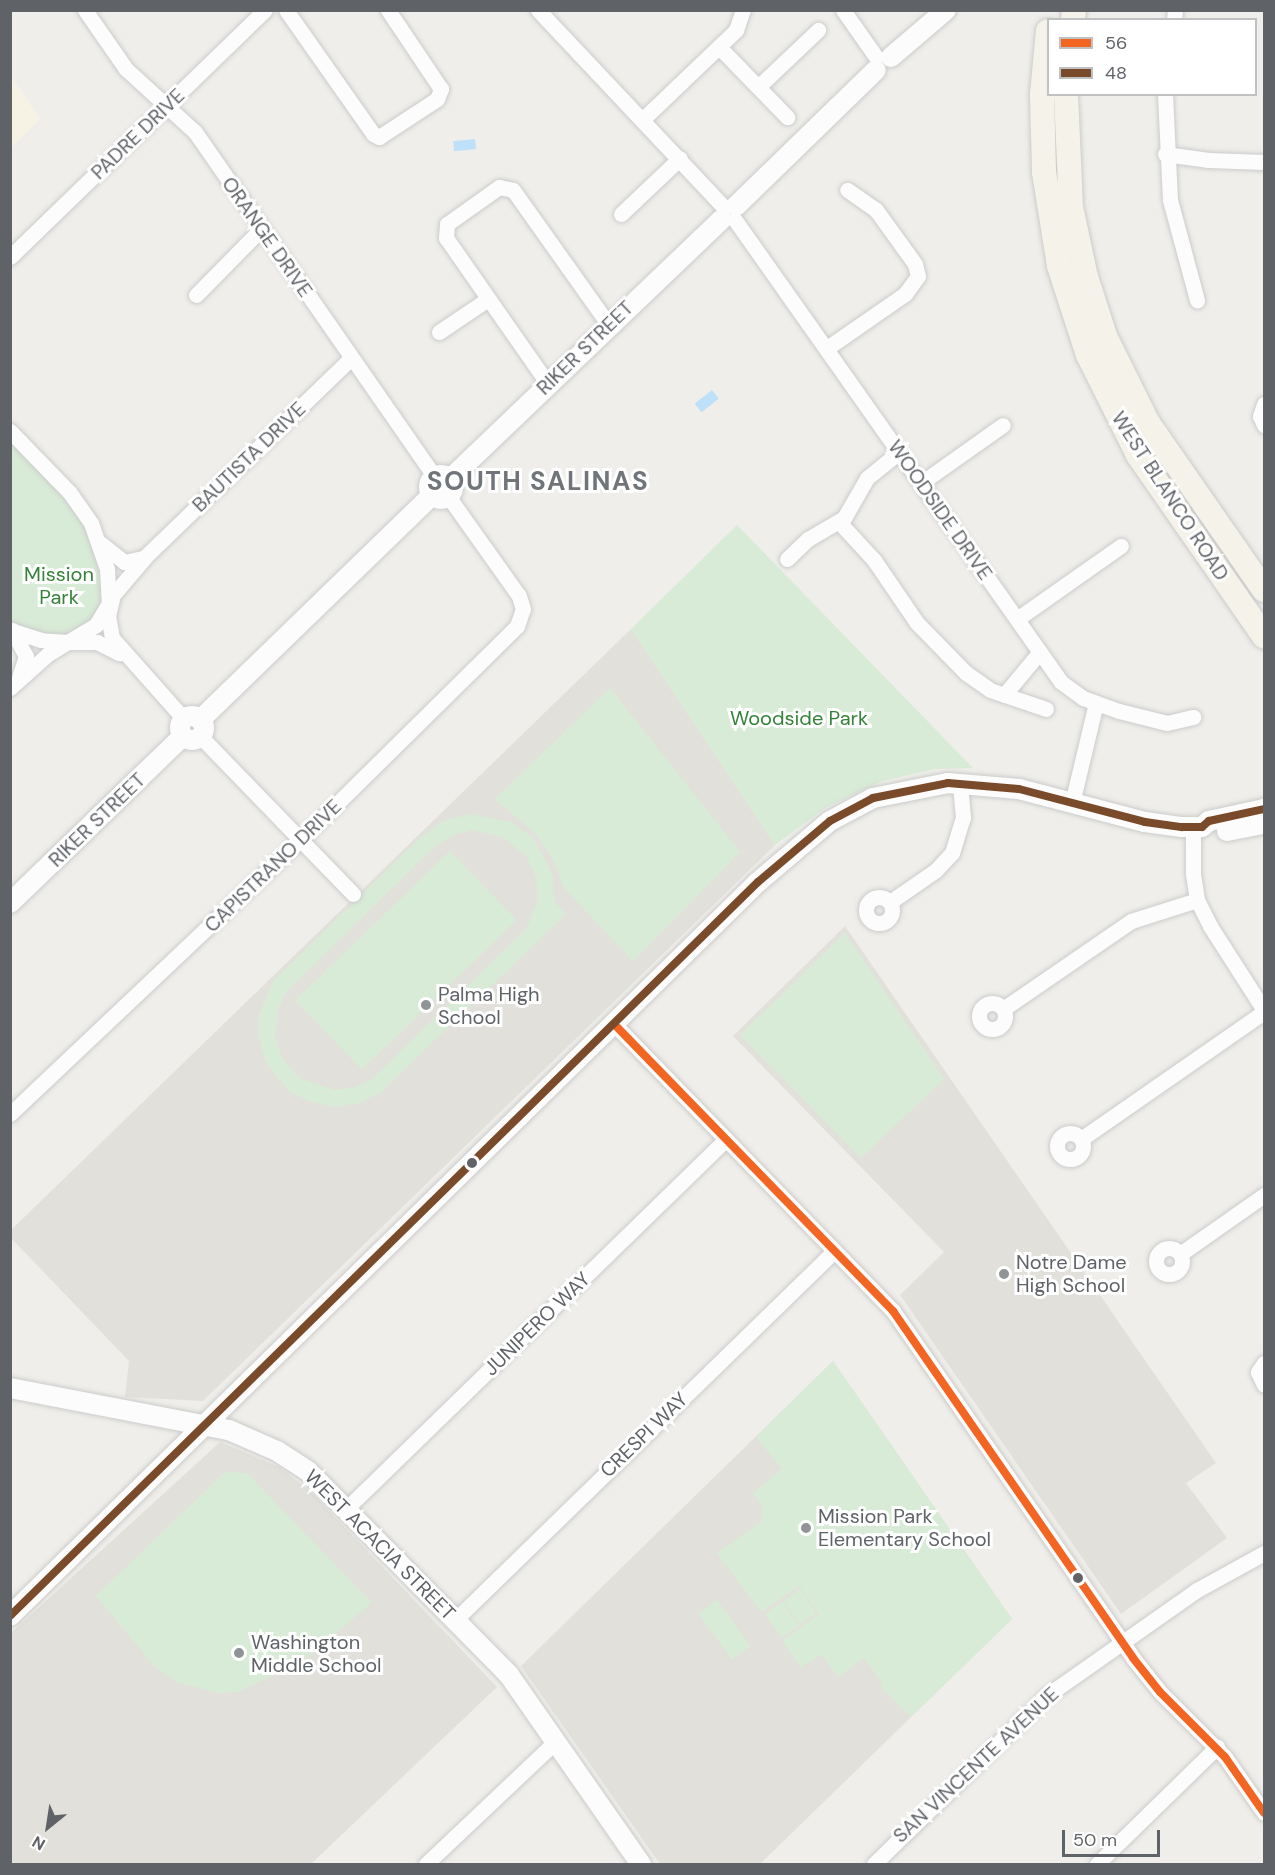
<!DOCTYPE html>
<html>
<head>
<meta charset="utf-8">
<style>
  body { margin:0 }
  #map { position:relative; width:1275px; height:1875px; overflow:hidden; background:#efeeea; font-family:"DM Sans",sans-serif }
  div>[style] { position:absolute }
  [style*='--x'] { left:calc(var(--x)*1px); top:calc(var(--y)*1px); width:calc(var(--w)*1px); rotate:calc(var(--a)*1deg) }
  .commercial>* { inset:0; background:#f7f3e4 }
  .education>* { inset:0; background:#e2e0da }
  .green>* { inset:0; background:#d8ebd6; transform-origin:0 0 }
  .water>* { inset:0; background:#bfe0f9; transform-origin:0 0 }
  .roads { filter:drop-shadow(0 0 2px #cbcccc) drop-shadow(0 0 2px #cbcccc) }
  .minor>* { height:15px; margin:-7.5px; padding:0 7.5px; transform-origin:7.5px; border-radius:7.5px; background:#fdfcfc }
  .minor>.ring { margin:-7.5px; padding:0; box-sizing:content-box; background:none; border:15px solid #fdfcfc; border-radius:50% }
  .tertiary>* { height:20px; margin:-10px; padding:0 10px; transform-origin:10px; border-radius:10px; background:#fdfcfc }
  .tertiary>.ring { margin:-10px; padding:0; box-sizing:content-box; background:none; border:20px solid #fdfcfc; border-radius:50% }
  .primary>* { height:24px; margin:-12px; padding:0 12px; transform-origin:12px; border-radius:12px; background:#f4f2e9 }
  .bus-1>* { height:8px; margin:-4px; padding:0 4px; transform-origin:4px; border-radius:4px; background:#f26522 }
  .bus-2>* { height:8px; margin:-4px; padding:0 4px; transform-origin:4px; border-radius:4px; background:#7a4b2a }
  .dots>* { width:16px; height:16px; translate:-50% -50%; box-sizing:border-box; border:3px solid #fff; border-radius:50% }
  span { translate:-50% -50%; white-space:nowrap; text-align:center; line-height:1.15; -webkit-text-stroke:6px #fff; paint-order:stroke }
  .street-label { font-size:20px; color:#5f6368 }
  .park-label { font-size:20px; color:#348238 }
  .poi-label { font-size:20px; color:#5f6368 }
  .left { translate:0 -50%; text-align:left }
  .district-label { font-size:26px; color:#70757a; font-weight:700; letter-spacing:1.5px }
  .frame { position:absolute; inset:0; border:12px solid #5f6368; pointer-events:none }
  .legend { position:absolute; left:1047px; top:18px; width:210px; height:78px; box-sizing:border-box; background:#fff; border:2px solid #bfc1c3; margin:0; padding:8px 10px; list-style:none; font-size:18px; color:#5f6368 }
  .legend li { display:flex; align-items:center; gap:12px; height:30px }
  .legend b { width:30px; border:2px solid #bfc1c3 }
  .north { position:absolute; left:18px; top:1797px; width:60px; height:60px; -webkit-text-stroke:4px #fff; paint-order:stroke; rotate:210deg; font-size:16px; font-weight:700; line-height:24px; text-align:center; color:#5f6368 }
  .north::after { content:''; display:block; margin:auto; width:21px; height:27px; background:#5f6368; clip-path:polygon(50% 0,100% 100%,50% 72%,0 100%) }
  .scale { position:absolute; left:1062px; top:1830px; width:98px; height:27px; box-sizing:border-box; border:3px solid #5f6368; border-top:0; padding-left:8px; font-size:18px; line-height:21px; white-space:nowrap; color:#5f6368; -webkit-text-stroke:4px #fff; paint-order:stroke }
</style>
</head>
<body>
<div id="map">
  <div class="commercial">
    <div style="clip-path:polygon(11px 76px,40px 119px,11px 148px,10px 148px)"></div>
  </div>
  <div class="education">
    <div style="clip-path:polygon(631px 629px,775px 845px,203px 1401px,125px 1397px,129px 1361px,11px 1238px,11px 1230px)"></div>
    <div style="clip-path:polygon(845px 926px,1216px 1463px,1186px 1483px,1227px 1538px,1121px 1614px,900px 1295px,944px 1252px,733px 1036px)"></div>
    <div style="clip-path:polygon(833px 1361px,1012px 1619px,760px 1864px,660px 1864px,521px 1666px)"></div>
    <div style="clip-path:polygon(220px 1442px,279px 1467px,310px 1491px,497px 1687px,311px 1864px,11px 1864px,11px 1633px)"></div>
  </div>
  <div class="green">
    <div style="clip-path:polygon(10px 431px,82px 508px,109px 603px,68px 642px,11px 630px)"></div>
    <div style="clip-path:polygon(737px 525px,806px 596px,973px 768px,935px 769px,882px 781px,825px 808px,775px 845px,631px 629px)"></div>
    <div style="clip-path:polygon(610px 688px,740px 852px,633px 961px,564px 888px,553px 859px,536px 834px,495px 799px)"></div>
    <div style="clip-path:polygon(evenodd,470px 814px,511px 822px,533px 838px,552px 873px,554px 901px,566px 914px,381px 1092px,359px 1103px,335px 1107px,311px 1102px,289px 1091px,266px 1063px,259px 1039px,259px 1015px,273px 981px,422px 836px,444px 821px,470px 814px,472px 830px,503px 837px,527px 857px,536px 877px,538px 898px,527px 928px,372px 1079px,355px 1087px,335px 1090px,299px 1078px,281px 1056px,275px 1037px,278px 1008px,287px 991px,433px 848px,451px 836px,472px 830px)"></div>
    <div style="left:450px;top:851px;width:96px;height:215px;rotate:46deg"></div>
    <div style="clip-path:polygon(845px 933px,944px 1079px,861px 1158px,740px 1035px)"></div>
    <div style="clip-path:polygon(833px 1361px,1012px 1619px,911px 1717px,880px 1686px,883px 1684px,864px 1658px,838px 1677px,821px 1654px,801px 1668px,782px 1641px,819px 1614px,799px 1586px,761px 1612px,717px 1553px,761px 1522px,763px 1508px,753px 1493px,782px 1469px,756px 1437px)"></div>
    <div style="clip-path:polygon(225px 1472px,247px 1473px,372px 1603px,301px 1662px,238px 1692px,218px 1693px,177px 1682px,155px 1667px,96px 1596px)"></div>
    <div style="left:800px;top:1589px;width:29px;height:21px;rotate:55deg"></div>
    <div style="left:717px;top:1600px;width:57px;height:23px;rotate:54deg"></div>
    <div style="left:782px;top:1602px;width:29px;height:21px;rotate:55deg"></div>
  </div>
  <div class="water">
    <div style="left:475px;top:139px;width:10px;height:22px;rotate:84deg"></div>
    <div style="left:712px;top:390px;width:11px;height:22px;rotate:52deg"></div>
    <div style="clip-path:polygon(1088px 1259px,1105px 1260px,1108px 1264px,1092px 1272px,1085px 1263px)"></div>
  </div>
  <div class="roads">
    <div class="minor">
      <div style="--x:85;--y:10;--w:72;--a:55.2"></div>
      <div style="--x:126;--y:69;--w:93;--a:42.4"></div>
      <div style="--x:195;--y:132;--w:420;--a:55.2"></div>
      <div style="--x:286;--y:10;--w:151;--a:54.9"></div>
      <div style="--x:373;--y:134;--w:7;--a:27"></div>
      <div style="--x:379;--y:137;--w:69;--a:-33.2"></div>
      <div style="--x:437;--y:99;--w:11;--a:-68"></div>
      <div style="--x:441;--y:89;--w:95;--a:-123.9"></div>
      <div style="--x:538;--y:10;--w:270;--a:46.7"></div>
      <div style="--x:843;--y:10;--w:57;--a:54.9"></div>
      <div style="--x:1174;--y:20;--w:10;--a:-84"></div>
      <div style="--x:719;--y:47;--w:98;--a:45.8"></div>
      <div style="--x:758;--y:87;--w:83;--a:-43.5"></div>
      <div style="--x:1165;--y:94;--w:106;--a:87.3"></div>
      <div style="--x:1170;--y:200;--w:104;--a:74.9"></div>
      <div style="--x:643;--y:119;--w:129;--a:-43.7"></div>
      <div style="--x:736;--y:30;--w:21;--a:-71"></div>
      <div style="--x:1165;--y:154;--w:44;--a:7.8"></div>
      <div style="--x:1209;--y:160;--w:55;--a:2.1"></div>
      <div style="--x:621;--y:214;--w:81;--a:-43.5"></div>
      <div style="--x:735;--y:220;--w:565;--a:54.79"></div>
      <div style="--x:1061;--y:682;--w:27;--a:36"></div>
      <div style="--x:1083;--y:698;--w:38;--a:20"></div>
      <div style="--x:1119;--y:711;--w:49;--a:14"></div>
      <div style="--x:1167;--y:723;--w:27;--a:-13"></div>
      <div style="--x:10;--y:257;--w:355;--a:-44.1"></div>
      <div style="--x:196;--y:295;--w:93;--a:-45.4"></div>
      <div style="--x:439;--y:332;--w:59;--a:-34"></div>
      <div style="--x:827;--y:348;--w:95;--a:-34.7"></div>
      <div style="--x:905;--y:294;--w:22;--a:-54"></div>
      <div style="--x:918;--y:276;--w:12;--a:-104"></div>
      <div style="--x:915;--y:264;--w:67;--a:-125.8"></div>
      <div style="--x:876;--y:210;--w:35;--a:-145"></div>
      <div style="--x:548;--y:384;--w:178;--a:-124.9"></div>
      <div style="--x:446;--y:238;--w:14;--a:-86"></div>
      <div style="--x:447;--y:224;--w:64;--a:-35.4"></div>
      <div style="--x:499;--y:187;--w:14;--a:12"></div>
      <div style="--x:513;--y:190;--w:166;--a:54.6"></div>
      <div style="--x:1264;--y:404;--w:13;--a:108"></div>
      <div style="--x:1260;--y:416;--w:10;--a:66"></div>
      <div style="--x:10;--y:431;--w:86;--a:45.9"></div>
      <div style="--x:70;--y:493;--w:37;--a:55"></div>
      <div style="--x:91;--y:523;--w:49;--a:70.8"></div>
      <div style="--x:107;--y:569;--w:34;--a:87"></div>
      <div style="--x:109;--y:603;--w:26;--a:121"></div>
      <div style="--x:96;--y:625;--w:33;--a:149"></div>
      <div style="--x:68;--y:642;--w:27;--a:-176"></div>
      <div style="--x:41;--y:640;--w:33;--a:-162"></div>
      <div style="--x:921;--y:483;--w:100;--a:-35.3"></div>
      <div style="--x:839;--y:522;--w:52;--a:47.4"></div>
      <div style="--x:874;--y:560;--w:76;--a:55.7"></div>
      <div style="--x:917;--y:623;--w:70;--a:45.6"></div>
      <div style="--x:966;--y:673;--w:29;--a:35"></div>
      <div style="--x:990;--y:690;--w:59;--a:18.7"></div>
      <div style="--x:100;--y:543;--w:31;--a:38"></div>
      <div style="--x:124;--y:562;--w:19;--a:-12"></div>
      <div style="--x:787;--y:559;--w:29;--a:-44"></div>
      <div style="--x:808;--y:539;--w:42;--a:-30.3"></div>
      <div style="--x:844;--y:518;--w:46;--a:-60.1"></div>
      <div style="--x:867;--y:478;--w:41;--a:-39.1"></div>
      <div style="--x:1017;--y:619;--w:127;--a:-35.1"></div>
      <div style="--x:12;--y:630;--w:30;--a:62"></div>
      <div style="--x:26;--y:656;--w:22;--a:108"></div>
      <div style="--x:10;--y:688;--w:51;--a:-41.8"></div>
      <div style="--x:48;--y:654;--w:23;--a:-31"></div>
      <div style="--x:68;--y:642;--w:29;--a:0"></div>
      <div style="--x:97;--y:642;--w:25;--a:27"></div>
      <div style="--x:1004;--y:695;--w:53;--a:-50.3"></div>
      <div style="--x:184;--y:719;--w:108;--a:-131.6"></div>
      <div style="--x:112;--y:638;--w:22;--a:-100"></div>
      <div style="--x:108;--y:616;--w:22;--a:-77"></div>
      <div style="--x:113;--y:595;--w:51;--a:-49.8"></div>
      <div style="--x:146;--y:556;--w:285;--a:-44"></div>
      <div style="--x:200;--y:736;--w:220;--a:45.9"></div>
      <div style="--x:1072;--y:803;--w:103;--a:-76.5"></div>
      <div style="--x:1193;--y:828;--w:46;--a:90"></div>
      <div style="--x:1193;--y:874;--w:26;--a:81"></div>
      <div style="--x:1197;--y:900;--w:29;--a:63"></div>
      <div style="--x:1210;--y:926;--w:100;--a:57.3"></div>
      <div class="ring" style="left:866px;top:897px;width:11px;height:11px"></div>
      <div style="--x:890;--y:902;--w:56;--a:-34.8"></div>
      <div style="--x:936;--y:870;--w:23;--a:-47"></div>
      <div style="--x:952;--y:853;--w:37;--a:-73"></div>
      <div style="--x:963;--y:818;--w:36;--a:-95"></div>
      <div class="ring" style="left:979px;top:1003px;width:11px;height:11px"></div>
      <div style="--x:1003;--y:1009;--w:155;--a:-34.5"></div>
      <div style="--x:1131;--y:921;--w:69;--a:-17.7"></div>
      <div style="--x:615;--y:1025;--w:399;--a:45.8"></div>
      <div style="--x:893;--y:1311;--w:422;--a:55.3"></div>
      <div style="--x:1133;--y:1658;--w:43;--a:51.5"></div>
      <div style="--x:1160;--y:1692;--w:92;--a:45"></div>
      <div style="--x:1225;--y:1757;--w:68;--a:55.1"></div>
      <div style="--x:10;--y:1114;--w:399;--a:-43.4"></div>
      <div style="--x:300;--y:840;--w:305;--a:-44.6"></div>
      <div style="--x:517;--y:626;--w:18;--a:-71"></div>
      <div style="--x:523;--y:609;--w:14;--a:-107"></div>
      <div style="--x:519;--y:596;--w:123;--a:-125.4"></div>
      <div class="ring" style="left:1057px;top:1133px;width:11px;height:11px"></div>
      <div style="--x:1081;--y:1139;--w:223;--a:-34.8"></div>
      <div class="ring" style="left:1156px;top:1248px;width:11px;height:11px"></div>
      <div style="--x:1180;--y:1254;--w:103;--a:-35.1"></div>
      <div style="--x:1264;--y:1363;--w:11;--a:124"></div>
      <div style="--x:1258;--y:1372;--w:14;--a:65"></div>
      <div style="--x:347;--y:1508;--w:529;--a:-44.23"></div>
      <div style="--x:455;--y:1620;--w:529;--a:-44.23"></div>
      <div style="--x:426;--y:1864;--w:178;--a:-43.4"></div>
      <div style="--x:874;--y:1864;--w:240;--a:-44.3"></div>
      <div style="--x:1046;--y:1696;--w:184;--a:-35.1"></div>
      <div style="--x:1197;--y:1590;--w:77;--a:-28.9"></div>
      <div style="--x:1097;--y:1864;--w:168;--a:-44.3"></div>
    </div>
    <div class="tertiary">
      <div style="--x:891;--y:57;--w:72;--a:-40.5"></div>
      <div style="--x:736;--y:206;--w:195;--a:-44.2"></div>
      <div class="ring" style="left:429px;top:475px;width:4px;height:4px"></div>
      <div style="--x:450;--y:479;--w:376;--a:-43.7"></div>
      <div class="ring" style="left:180px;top:716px;width:4px;height:4px"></div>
      <div style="--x:200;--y:720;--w:323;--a:-44.1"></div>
      <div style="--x:1227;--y:831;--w:38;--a:-11"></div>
      <div style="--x:10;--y:903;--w:240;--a:-44"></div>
      <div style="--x:10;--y:1388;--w:223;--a:10.9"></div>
      <div style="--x:229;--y:1430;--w:52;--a:23.6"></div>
      <div style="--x:277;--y:1451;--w:37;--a:33"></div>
      <div style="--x:308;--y:1471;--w:286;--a:45.4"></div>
      <div style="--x:509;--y:1675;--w:231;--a:55.1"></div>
      <div style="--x:10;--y:1616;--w:1048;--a:-44.46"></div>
      <div style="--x:758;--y:882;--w:94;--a:-40.3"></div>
      <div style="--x:830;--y:821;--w:49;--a:-28.1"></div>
      <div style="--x:873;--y:798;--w:76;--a:-11.3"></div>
      <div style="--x:948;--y:783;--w:71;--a:4.8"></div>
      <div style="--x:1019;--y:789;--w:130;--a:14.7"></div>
      <div style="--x:1145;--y:822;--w:37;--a:8"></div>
      <div style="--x:1182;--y:827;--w:20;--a:0"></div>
      <div style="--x:1202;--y:827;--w:9;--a:-41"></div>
      <div style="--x:1209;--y:821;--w:56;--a:-12.3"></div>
    </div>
    <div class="primary">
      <div style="--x:1073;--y:20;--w:10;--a:-84"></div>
      <div style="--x:1048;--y:31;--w:64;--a:95.4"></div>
      <div style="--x:1042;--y:95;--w:77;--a:88.5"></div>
      <div style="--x:1044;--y:172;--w:95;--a:80.9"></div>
      <div style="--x:1059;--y:266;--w:94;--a:72"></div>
      <div style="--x:1088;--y:355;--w:112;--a:63.4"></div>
      <div style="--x:1138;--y:455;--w:221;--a:55.2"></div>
      <div style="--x:1066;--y:94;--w:113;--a:87.5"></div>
      <div style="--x:1071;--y:207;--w:72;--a:77.9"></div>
      <div style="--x:1086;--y:277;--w:62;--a:72.1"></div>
      <div style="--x:1105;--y:336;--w:97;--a:63.7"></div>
      <div style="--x:1148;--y:423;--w:203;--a:55.2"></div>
    </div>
  </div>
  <div class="bus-1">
    <div style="--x:615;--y:1025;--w:399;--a:45.8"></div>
    <div style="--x:893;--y:1311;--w:422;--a:55.3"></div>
    <div style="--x:1133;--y:1658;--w:43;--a:51.5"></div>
    <div style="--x:1160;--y:1692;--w:92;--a:45"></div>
    <div style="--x:1225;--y:1757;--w:68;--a:55.1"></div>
  </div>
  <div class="bus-2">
    <div style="--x:10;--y:1616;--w:1048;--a:-44.46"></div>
    <div style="--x:758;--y:882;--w:94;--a:-40.3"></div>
    <div style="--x:830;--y:821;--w:49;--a:-28.1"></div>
    <div style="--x:873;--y:798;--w:76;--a:-11.3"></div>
    <div style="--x:948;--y:783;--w:71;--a:4.8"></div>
    <div style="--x:1019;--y:789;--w:130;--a:14.7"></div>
    <div style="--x:1145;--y:822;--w:37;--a:8"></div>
    <div style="--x:1182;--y:827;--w:20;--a:0"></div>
    <div style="--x:1202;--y:827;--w:9;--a:-41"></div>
    <div style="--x:1209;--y:821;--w:56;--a:-12.3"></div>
  </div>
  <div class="dots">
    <div style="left:426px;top:1005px;background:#919496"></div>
    <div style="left:472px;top:1163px;background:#5f6368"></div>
    <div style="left:1004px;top:1274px;background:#919496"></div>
    <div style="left:806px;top:1528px;background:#919496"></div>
    <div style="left:1078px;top:1578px;background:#5f6368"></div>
    <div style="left:239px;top:1653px;background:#919496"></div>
  </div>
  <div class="street-label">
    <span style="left:138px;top:134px;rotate:-44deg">PADRE DRIVE</span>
    <span style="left:267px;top:237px;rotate:55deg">ORANGE DRIVE</span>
    <span style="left:585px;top:348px;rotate:-44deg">RIKER STREET</span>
    <span style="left:249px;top:457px;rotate:-44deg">BAUTISTA DRIVE</span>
    <span style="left:1170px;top:496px;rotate:57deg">WEST BLANCO ROAD</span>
    <span style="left:940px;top:510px;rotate:55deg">WOODSIDE DRIVE</span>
    <span style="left:97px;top:820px;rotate:-44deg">RIKER STREET</span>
    <span style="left:273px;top:866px;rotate:-44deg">CAPISTRANO DRIVE</span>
    <span style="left:537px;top:1324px;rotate:-44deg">JUNIPERO WAY</span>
    <span style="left:644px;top:1435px;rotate:-44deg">CRESPI WAY</span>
    <span style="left:380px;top:1545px;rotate:45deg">WEST ACACIA STREET</span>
    <span style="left:976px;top:1765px;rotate:-43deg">SAN VINCENTE AVENUE</span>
  </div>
  <div class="park-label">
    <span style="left:59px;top:586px">Mission<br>Park</span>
    <span style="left:799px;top:718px">Woodside Park</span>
  </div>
  <div class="poi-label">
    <span class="left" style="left:438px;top:1006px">Palma High<br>School</span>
    <span class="left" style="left:1016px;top:1274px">Notre Dame<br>High School</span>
    <span class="left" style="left:818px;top:1528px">Mission Park<br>Elementary School</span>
    <span class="left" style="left:251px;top:1654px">Washington<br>Middle School</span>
  </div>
  <div class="district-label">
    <span style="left:538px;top:482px">SOUTH SALINAS</span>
  </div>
  <div class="frame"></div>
  <ul class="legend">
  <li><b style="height:8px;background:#f26522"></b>56</li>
  <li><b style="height:8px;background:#7a4b2a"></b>48</li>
  </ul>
  <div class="north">N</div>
  <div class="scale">50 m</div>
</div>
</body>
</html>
